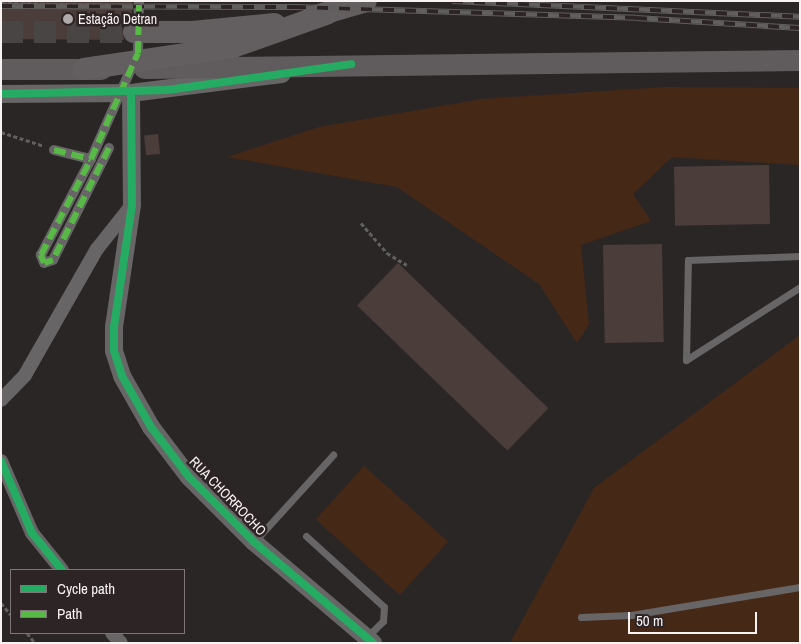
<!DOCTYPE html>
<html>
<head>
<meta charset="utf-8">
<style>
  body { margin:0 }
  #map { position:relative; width:801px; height:644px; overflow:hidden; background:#2b2626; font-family:"Archivo Narrow",sans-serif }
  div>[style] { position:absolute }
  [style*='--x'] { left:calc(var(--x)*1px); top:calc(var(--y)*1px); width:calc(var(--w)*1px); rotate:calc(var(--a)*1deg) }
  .green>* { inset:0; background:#462816; transform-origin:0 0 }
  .building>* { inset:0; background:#4b3d3a; transform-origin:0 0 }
  .trunk-tunnel>* { height:22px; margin-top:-11px; transform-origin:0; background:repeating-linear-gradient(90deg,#4a4545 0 22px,transparent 0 33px) }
  .path>* { height:3px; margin-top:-1.5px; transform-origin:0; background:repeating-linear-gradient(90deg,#625f5f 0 4px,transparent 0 6.5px) }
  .service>* { height:7px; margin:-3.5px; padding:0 3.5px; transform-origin:3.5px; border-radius:3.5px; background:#676566 }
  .pedestrian>* { height:10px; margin:-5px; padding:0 5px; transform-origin:5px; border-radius:5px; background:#676566 }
  .minor>* { height:14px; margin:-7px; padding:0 7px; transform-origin:7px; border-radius:7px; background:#676566 }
  .tertiary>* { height:18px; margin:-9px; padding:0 9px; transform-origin:9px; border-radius:9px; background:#676566 }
  .primary>* { height:21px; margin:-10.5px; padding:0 10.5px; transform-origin:10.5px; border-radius:10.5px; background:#605c5d }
  .trunk>* { height:22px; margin:-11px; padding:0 11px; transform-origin:11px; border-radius:11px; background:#635f60 }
  .rail>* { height:5.5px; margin-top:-2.75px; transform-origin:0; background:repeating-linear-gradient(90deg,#2d2425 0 11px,#615e5e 0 22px); box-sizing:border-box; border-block:1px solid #615e5e }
  .quiet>* { height:6px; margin-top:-3px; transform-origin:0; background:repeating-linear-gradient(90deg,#58b947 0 12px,transparent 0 18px) }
  .cycleway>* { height:8px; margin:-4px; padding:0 4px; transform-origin:4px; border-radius:4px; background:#26ab63 }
  .dots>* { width:14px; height:14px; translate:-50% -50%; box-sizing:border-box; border:2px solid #2d2425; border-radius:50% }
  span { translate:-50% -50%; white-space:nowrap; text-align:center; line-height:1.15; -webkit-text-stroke:5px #2d2425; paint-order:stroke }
  .poi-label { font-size:14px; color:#f8f2f2 }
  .left { translate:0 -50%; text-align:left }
  .street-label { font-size:14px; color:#f8f2f2 }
  .frame { position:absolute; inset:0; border:2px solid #f8f2f2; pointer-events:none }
  .legend { position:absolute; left:10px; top:569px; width:175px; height:65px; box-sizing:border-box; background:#2d2425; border:1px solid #7e7677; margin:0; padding:6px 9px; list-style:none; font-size:15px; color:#f8f2f2 }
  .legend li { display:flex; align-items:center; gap:10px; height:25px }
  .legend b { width:25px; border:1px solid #7e7677 }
  .scale { position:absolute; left:628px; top:612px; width:129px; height:22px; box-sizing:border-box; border:2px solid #f8f2f2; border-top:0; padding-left:6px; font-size:15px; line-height:18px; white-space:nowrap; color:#f8f2f2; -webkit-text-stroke:4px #2d2425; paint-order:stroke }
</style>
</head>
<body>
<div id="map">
  <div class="green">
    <div style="clip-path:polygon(666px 87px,800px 88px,800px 165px,672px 157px,633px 194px,651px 221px,581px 245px,589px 324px,577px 343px,539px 284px,397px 187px,227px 157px,319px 127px,482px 99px)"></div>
    <div style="clip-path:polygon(800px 335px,800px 643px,510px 643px,594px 488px)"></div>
    <div style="left:364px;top:466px;width:113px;height:72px;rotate:42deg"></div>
  </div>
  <div class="building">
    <div style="clip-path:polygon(1px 1px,132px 1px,132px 19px,122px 26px,124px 40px,1px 39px)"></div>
    <div style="left:158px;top:134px;width:20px;height:14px;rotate:84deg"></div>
    <div style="left:769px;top:165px;width:59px;height:95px;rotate:89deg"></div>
    <div style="left:662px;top:244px;width:98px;height:59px;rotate:89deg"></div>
    <div style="left:398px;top:263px;width:209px;height:59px;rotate:44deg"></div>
  </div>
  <div class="trunk-tunnel">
    <div style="--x:1;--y:32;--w:133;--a:0"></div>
  </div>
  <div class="path">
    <div style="--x:1;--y:3;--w:125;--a:0.9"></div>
    <div style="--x:1;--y:132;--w:45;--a:18"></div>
    <div style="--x:361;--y:223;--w:40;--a:49"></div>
    <div style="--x:387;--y:253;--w:23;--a:31"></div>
    <div style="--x:1;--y:603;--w:16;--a:50"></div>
    <div style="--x:27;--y:633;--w:13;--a:51"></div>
  </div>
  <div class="service">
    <div style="--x:686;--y:360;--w:100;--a:-88.9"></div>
    <div style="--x:688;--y:260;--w:112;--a:-2"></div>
    <div style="--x:686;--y:360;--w:135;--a:-32.6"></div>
    <div style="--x:306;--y:536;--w:105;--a:42.3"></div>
    <div style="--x:384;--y:607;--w:14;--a:94"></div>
    <div style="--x:383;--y:621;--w:23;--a:135"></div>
    <div style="--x:254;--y:542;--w:118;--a:-47.8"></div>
    <div style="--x:581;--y:617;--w:50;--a:-2.3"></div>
    <div style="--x:631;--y:615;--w:171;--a:-9.4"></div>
  </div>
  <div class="pedestrian">
    <div style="--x:109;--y:148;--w:125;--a:116.6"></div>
    <div style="--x:53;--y:260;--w:9;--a:162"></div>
    <div style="--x:44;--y:263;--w:9;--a:-111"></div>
    <div style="--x:41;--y:255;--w:108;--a:-62.5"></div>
    <div style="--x:91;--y:159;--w:116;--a:-66.1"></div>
    <div style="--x:138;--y:53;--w:52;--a:-88.9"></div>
    <div style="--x:54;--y:150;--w:38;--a:14"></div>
  </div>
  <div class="minor">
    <div style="--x:1;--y:400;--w:35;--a:-46"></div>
    <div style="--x:25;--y:375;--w:145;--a:-60.3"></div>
    <div style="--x:97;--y:249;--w:56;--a:-51.5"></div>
    <div style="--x:1;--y:461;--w:78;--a:66.7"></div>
    <div style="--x:32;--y:533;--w:48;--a:51"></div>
    <div style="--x:112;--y:633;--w:13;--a:48"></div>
  </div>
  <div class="tertiary">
    <div style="--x:131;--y:93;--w:112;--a:89.5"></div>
    <div style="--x:132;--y:205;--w:123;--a:98.4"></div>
    <div style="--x:114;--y:327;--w:24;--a:90"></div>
    <div style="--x:114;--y:351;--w:26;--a:72"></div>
    <div style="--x:122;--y:376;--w:59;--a:60.4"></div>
    <div style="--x:151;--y:427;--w:63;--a:52.8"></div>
    <div style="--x:189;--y:477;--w:92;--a:45"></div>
    <div style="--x:254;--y:542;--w:156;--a:40.3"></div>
    <div style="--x:1;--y:94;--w:130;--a:-0.4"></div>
    <div style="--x:131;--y:93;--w:152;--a:-7.2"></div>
  </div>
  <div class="primary">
    <div style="--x:144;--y:68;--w:656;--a:-0.7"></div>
    <div style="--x:1;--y:69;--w:100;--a:0"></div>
  </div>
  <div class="trunk">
    <div style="--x:312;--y:17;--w:56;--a:-16.5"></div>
    <div style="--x:134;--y:32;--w:58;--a:0"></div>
    <div style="--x:192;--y:32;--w:83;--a:-5.5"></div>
    <div style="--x:84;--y:69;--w:151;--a:-8.4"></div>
    <div style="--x:233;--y:47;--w:99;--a:-19.5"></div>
  </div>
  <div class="rail">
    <div style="--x:452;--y:1;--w:348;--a:2.6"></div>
    <div style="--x:1;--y:6;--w:294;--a:0.2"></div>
    <div style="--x:295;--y:7;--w:341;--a:1.8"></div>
    <div style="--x:636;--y:18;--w:164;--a:3.5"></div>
  </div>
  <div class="quiet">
    <div style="--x:109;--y:148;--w:125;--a:116.6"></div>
    <div style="--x:53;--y:260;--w:9;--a:162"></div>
    <div style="--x:44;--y:263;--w:9;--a:-111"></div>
    <div style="--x:41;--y:255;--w:108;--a:-62.5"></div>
    <div style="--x:91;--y:159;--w:116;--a:-66.1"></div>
    <div style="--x:138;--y:53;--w:52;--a:-88.9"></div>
    <div style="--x:54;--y:150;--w:38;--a:14"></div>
  </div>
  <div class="cycleway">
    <div style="--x:131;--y:93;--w:112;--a:89.5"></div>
    <div style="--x:132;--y:205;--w:123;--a:98.4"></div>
    <div style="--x:114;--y:327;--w:24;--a:90"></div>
    <div style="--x:114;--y:351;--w:26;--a:72"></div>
    <div style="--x:122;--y:376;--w:59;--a:60.4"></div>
    <div style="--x:151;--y:427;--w:63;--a:52.8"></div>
    <div style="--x:189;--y:477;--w:92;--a:45"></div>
    <div style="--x:254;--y:542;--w:156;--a:40.3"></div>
    <div style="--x:1;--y:94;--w:166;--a:-1.4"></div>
    <div style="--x:167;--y:90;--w:186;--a:-8"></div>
    <div style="--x:1;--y:461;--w:78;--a:66.7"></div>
    <div style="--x:32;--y:533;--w:48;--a:51"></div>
  </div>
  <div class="dots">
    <div style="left:68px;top:19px;background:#b0abab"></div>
  </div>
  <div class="poi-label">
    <span class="left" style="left:78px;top:19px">Estação Detran</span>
  </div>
  <div class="street-label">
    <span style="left:228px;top:496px;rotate:46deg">RUA CHORROCHO</span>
  </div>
  <div class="frame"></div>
  <ul class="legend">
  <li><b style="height:6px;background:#26ab63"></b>Cycle path</li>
  <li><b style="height:6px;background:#58b947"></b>Path</li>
  </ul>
  <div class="scale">50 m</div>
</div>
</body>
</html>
